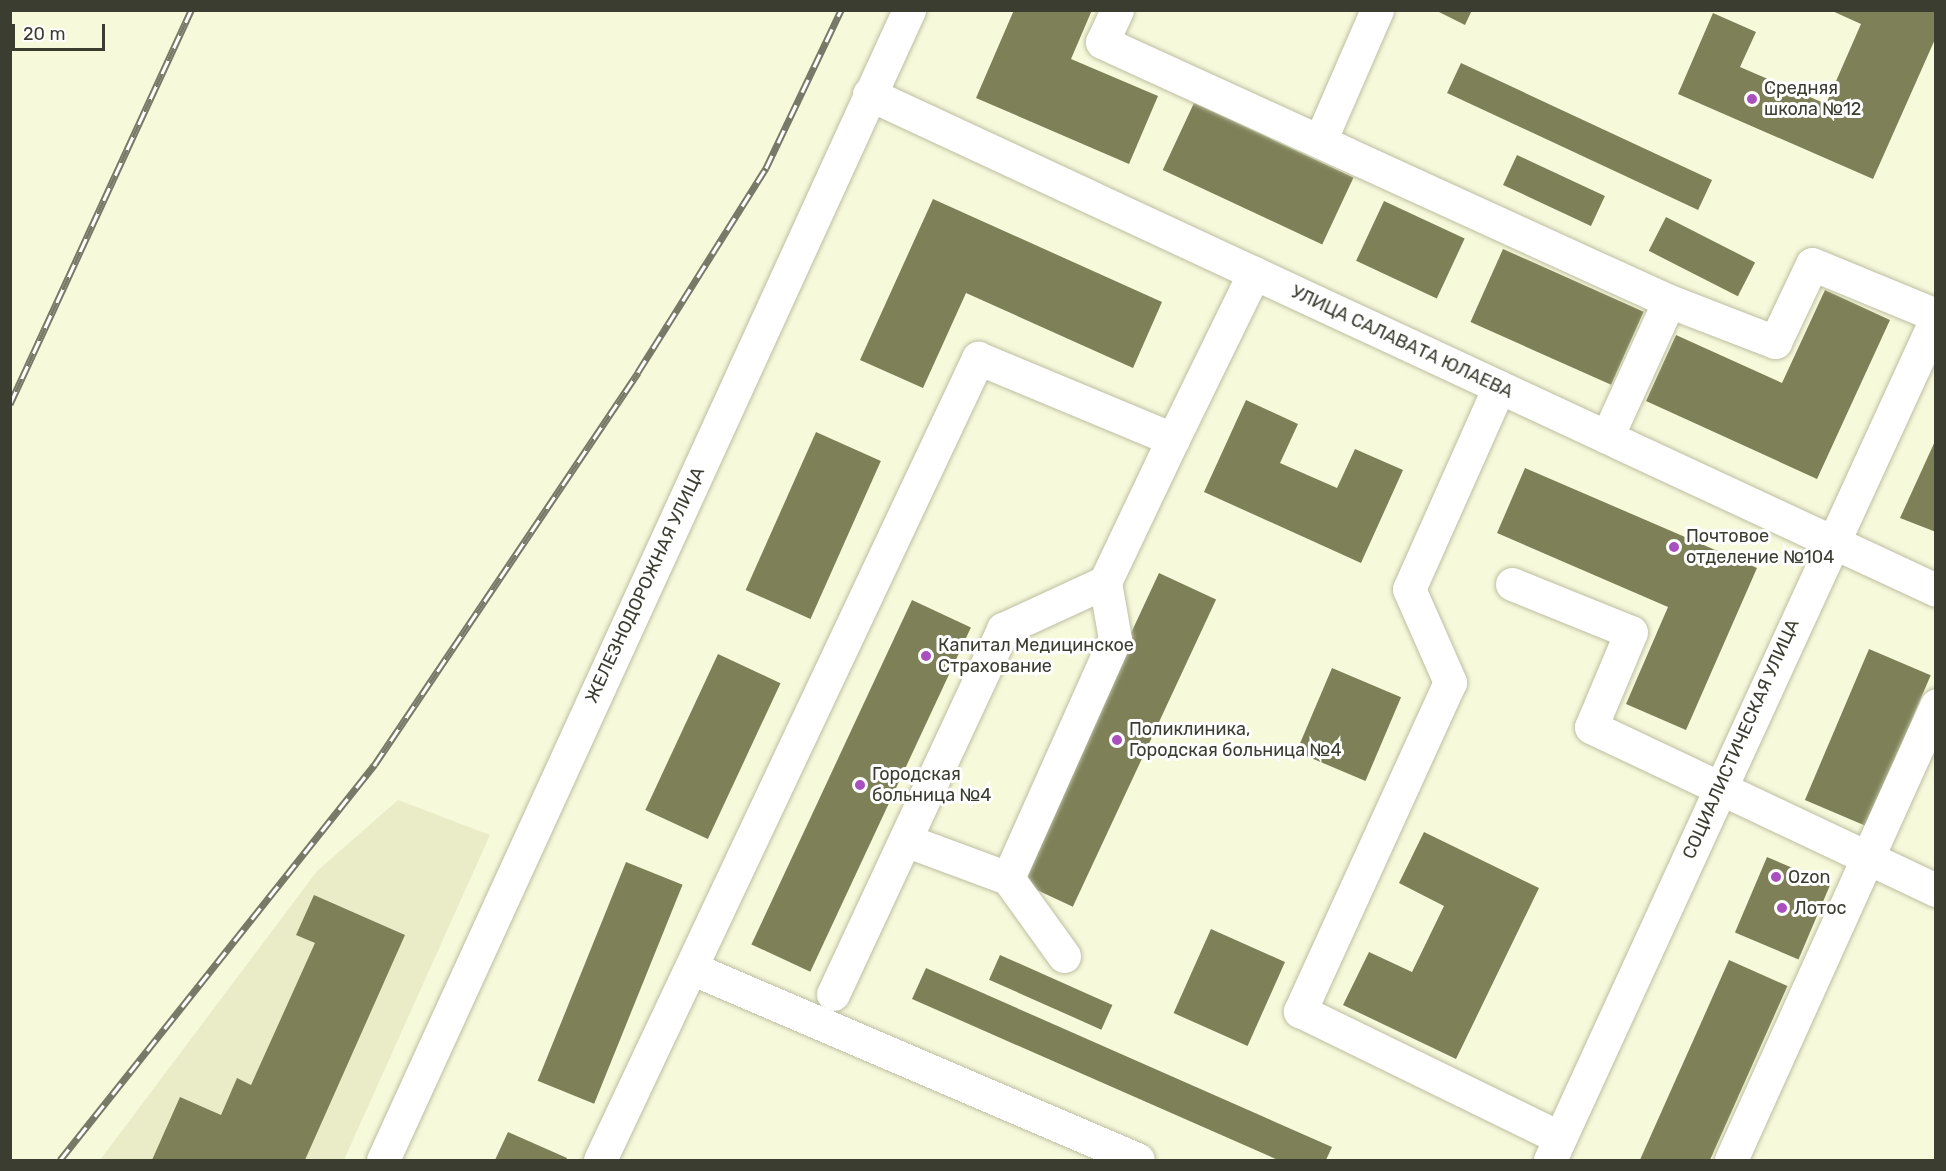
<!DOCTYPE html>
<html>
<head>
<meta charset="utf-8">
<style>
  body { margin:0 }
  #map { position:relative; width:1946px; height:1171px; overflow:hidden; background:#f7f9db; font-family:Rubik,sans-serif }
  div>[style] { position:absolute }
  .built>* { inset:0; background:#eaecc8 }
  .building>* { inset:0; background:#7e8058; transform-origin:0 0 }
  .roads { filter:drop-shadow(0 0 2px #bdbea2) drop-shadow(0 0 2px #bdbea2) }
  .minor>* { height:33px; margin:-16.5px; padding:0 16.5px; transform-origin:16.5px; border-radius:16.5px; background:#fff }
  .major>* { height:33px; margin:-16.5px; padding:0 16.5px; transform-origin:16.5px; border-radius:16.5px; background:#fff }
  .rail>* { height:7px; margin-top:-3.5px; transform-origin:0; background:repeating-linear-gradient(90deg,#fff 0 14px,#787a68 0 28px); box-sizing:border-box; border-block:2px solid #787a68 }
  .dots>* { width:16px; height:16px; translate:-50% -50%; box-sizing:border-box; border:3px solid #fff; border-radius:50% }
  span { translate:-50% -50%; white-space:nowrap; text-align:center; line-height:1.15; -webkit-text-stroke:6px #fff; paint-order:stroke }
  .poi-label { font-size:18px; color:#3c3d31 }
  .left { translate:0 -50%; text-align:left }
  .street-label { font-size:18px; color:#3c3d31 }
  .frame { position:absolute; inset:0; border:12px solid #3c3d31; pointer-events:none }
  .scale { position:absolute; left:12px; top:24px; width:93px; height:27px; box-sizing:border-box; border:3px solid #3c3d31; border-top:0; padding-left:8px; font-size:18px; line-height:21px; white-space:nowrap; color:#3c3d31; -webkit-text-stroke:4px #fff; paint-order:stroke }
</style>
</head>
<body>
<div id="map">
  <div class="built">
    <div style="clip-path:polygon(398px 800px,490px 835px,344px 1160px,100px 1160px,317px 871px)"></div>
  </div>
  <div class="building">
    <div style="clip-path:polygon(1014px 10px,1092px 10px,1071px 59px,1158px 96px,1129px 164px,976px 98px)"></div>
    <div style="clip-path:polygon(1435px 10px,1472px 10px,1465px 25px)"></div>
    <div style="clip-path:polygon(1830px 10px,1936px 10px,1936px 37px,1873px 179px,1678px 94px,1713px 13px,1756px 32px,1740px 67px,1826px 104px,1861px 24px)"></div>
    <div style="left:1461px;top:63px;width:277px;height:33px;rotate:25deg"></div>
    <div style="left:1194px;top:103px;width:176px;height:74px;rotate:25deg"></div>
    <div style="left:1517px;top:155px;width:97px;height:33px;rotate:25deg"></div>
    <div style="clip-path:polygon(933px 199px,1162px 302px,1133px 368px,966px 293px,923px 388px,860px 360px)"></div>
    <div style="left:1384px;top:201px;width:89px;height:66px;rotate:25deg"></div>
    <div style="left:1666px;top:217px;width:100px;height:38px;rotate:27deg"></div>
    <div style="left:1503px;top:249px;width:154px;height:80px;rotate:24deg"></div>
    <div style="clip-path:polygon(1825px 290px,1890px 320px,1817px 479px,1646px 401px,1676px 335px,1782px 383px)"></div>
    <div style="clip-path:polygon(1246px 400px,1298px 424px,1280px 463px,1337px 488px,1355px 449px,1403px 470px,1361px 563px,1204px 492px)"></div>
    <div style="left:816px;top:432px;width:71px;height:173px;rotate:24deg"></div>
    <div style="clip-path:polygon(1936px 439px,1936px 532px,1900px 518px)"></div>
    <div style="clip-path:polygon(1525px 468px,1757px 568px,1686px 730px,1626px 704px,1668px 607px,1497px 533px)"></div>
    <div style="left:1159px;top:573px;width:63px;height:339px;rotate:25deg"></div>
    <div style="left:912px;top:600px;width:65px;height:380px;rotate:25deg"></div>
    <div style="left:1869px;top:649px;width:67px;height:164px;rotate:23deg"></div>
    <div style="left:718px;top:654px;width:69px;height:172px;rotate:25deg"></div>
    <div style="left:1332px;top:668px;width:75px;height:91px;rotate:23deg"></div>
    <div style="clip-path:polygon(1424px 832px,1539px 888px,1456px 1059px,1343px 1005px,1369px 952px,1412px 972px,1444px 906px,1399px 883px)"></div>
    <div style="left:1767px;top:857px;width:69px;height:82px;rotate:23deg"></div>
    <div style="left:626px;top:862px;width:61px;height:236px;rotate:22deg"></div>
    <div style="clip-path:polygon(314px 895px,405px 935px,305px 1160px,152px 1160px,180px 1097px,221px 1115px,237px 1078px,251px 1085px,315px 943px,296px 935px)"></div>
    <div style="left:1211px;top:929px;width:81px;height:92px;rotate:24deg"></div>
    <div style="left:1000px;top:955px;width:123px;height:27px;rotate:24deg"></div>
    <div style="left:1729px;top:960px;width:64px;height:219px;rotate:24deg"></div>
    <div style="clip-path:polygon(926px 968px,1332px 1147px,1326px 1160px,1278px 1160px,912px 999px)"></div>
    <div style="clip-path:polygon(508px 1132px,567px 1158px,566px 1160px,495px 1160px)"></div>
  </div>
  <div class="roads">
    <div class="minor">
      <div style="left:1117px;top:10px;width:35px;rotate:115deg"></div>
      <div style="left:1102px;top:42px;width:623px;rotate:24.55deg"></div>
      <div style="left:869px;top:94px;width:1177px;rotate:24.93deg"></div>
      <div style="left:1320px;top:141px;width:143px;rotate:-66.5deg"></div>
      <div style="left:1499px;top:387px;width:221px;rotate:114deg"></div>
      <div style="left:1409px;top:589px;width:102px;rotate:66.2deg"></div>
      <div style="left:1450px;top:682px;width:362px;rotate:114.5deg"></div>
      <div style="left:1300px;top:1011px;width:289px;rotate:26deg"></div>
      <div style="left:1607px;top:437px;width:149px;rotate:-65.5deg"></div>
      <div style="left:1669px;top:301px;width:114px;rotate:21.1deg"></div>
      <div style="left:1775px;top:342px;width:86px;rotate:-64.6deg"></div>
      <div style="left:1812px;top:264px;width:134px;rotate:22.4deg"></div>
      <div style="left:1512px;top:584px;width:128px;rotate:22deg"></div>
      <div style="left:1631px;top:632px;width:103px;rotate:112.8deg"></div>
      <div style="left:1591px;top:727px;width:382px;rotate:25.3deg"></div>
      <div style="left:905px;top:840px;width:110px;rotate:20.3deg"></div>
      <div style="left:1064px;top:956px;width:96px;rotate:-125.7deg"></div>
      <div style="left:1008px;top:878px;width:262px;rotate:-65.9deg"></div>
      <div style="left:1115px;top:639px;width:58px;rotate:-100deg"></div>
      <div style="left:691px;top:968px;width:486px;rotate:23.2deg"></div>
      <div style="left:833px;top:994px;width:403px;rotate:-65deg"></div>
      <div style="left:1003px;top:629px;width:112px;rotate:-24.7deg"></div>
      <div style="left:1105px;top:582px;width:158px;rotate:-64.6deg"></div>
      <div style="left:600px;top:1160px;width:887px;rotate:-64.76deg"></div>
      <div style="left:978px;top:358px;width:211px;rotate:22.6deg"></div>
      <div style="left:1173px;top:439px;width:185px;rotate:-64deg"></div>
      <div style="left:1550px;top:1160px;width:925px;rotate:-65.35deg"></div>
      <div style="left:1731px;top:1160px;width:499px;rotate:-65.7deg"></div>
    </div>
    <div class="major">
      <div style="left:383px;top:1160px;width:1265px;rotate:-65.42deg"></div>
    </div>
  </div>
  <div class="rail">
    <div style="left:10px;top:404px;width:434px;rotate:-65.3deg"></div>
    <div style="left:60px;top:1160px;width:506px;rotate:-51.5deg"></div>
    <div style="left:375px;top:764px;width:472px;rotate:-56.1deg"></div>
    <div style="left:638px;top:372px;width:241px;rotate:-57.9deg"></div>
    <div style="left:766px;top:168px;width:175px;rotate:-64.6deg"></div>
  </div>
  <div class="dots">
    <div style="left:1752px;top:99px;background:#a850bd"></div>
    <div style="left:1674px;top:547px;background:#a850bd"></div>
    <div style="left:926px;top:656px;background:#a850bd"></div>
    <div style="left:1117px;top:740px;background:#a850bd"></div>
    <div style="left:860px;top:785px;background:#a850bd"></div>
    <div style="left:1776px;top:877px;background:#a850bd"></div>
    <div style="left:1782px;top:908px;background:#a850bd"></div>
  </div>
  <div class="poi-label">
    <span class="left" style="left:1764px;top:99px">Средняя<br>школа №12</span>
    <span class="left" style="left:1686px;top:547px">Почтовое<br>отделение №104</span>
    <span class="left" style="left:938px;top:656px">Капитал Медицинское<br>Страхование</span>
    <span class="left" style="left:1129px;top:740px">Поликлиника,<br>Городская больница №4</span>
    <span class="left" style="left:872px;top:785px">Городская<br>больница №4</span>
    <span class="left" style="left:1788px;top:877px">Ozon</span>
    <span class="left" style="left:1794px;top:908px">Лотос</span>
  </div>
  <div class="street-label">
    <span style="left:1402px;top:342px;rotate:25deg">УЛИЦА САЛАВАТА ЮЛАЕВА</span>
    <span style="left:645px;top:585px;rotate:-65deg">ЖЕЛЕЗНОДОРОЖНАЯ УЛИЦА</span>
    <span style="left:1741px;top:739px;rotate:-66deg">СОЦИАЛИСТИЧЕСКАЯ УЛИЦА</span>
  </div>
  <div class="frame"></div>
  <div class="scale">20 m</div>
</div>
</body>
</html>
